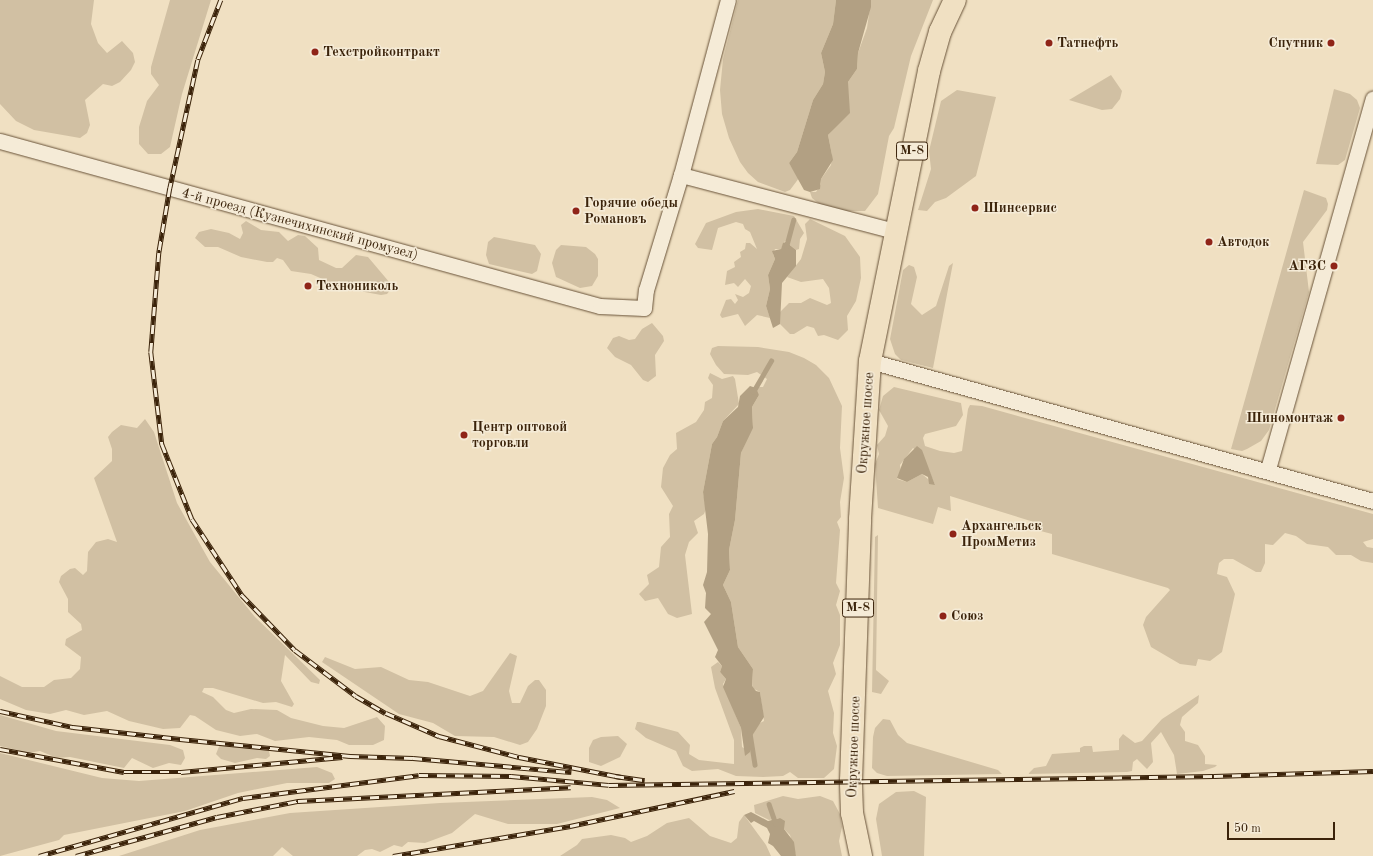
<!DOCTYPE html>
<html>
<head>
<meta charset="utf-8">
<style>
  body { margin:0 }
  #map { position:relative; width:1373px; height:856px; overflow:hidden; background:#f0e0c2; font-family:"Old Standard TT",serif }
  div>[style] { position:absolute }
  .green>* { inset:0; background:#d1c0a3 }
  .water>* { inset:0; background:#b2a083 }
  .stream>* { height:4.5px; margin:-2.25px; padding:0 2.25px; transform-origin:2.25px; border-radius:2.25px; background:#b2a083 }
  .roads { filter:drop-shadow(0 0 1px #685238) drop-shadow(0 0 1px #685238) }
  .minor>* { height:15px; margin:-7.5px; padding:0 7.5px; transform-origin:7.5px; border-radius:7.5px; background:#f5ebd7 }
  .primary>* { height:22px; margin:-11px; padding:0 11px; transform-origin:11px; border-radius:11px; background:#f0e0c2 }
  .rail>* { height:4.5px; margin-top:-2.25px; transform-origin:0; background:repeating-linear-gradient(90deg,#f5ebd7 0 9px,#3b230a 0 18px); box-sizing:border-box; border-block:1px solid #3b230a }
  .dots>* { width:11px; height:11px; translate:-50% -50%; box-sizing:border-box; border:2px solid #f5ebd7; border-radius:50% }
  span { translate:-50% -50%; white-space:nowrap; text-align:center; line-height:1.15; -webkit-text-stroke:3px #f5ebd7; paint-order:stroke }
  .shield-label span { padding:1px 3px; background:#f5ebd7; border:1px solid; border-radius:3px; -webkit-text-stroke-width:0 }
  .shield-label { font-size:13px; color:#3b230a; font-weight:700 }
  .poi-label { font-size:14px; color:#3b230a; font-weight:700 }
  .left { translate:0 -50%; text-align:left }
  .right { translate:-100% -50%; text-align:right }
  .street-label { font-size:14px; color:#3b230a }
  .scale { position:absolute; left:1227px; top:822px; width:108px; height:18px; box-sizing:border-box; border:2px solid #3b230a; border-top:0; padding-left:5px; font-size:12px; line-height:14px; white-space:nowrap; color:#3b230a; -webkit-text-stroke:3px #f5ebd7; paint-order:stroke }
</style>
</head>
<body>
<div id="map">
  <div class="green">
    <div style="clip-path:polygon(0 0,94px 0,91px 24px,98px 43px,107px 53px,122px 41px,133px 53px,135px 62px,131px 70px,120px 82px,112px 86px,103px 84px,85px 100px,90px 125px,87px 133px,80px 138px,34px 130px,16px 121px,0 104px)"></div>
    <div style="clip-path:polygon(170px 0,211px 0,182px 94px,170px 147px,161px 154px,148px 154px,139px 144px,139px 127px,147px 101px,159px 85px,151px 74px,151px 67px)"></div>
    <div style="clip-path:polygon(738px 0,836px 0,833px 24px,821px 53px,825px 72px,823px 84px,813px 100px,797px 152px,789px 163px,799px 178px,790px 190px,785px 192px,758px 182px,748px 173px,740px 162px,729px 138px,722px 114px,720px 90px,723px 59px)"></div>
    <div style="clip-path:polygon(871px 0,933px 0,911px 56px,894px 128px,889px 136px,878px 194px,865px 211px,846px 211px,822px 206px,812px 198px,810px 192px,816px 192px,821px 184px,821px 179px,831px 165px,832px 155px,828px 135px,839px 123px,848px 102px,848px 82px,857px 69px,858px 53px,867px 28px)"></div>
    <div style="clip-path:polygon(1111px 75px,1122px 91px,1120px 99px,1112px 109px,1102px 110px,1069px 100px)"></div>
    <div style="clip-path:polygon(1334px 89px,1350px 94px,1357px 100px,1360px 108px,1345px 160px,1338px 165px,1316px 164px)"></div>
    <div style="clip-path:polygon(957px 90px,996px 97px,976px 176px,946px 198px,935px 202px,927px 211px,918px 210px,931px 169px,929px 151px,941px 101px)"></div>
    <div style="clip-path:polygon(1304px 190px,1326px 198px,1328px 204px,1327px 210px,1303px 242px,1309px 292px,1269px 430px,1261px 441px,1247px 449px,1242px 451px,1231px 449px)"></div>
    <div style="clip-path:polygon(758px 209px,794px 216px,804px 233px,800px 239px,799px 249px,796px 250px,785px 241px,781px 249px,775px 249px,773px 254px,775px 259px,768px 275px,770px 289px,766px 306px,770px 318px,757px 315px,745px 326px,738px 314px,722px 318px,720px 315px,726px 300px,731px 299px,735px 304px,738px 300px,735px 294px,743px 297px,749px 293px,751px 286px,745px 279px,738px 287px,734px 283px,725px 285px,727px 271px,735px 267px,734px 262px,741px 257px,740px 252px,745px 249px,746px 243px,750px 243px,757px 249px,750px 232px,745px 229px,743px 224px,736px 222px,718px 228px,712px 250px,698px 248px,695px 244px,706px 223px,736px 212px)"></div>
    <div style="clip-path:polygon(810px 219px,845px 236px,860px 257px,861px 278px,856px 301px,847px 316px,848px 330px,838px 340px,824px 335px,818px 336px,814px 328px,807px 326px,794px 334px,790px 334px,778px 322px,780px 312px,789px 303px,801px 303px,810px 298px,827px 305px,831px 303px,829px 288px,823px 279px,801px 282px,787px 277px,801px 259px,807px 239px,805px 224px)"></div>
    <div style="clip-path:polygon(246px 221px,261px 230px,279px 232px,288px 241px,298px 235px,305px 236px,318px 248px,319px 260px,336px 268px,342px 268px,356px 255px,368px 257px,390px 283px,391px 289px,387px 294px,381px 295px,343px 288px,311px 274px,291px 271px,283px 260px,277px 258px,273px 262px,267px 262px,241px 257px,218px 247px,205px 247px,195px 238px,199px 232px,211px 229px,229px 233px,240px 239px,243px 233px,241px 225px)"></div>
    <div style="clip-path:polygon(494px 237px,535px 245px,541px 254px,537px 271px,532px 274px,489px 264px,486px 255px,488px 242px)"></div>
    <div style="clip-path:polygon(561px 245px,586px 247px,595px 254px,598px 259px,598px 276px,592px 286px,580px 288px,556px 277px,552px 263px,556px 250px)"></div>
    <div style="clip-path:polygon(953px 263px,933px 368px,901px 360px,895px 354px,890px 339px,903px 270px,909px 265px,914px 267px,917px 277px,911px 304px,922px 315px,936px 306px,949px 266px)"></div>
    <div style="clip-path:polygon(652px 323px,663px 336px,664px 341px,655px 355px,656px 376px,648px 382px,643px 380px,631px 365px,615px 357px,607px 348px,613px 338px,619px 336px,629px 340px,635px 339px,642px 329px)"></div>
    <div style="clip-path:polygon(718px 346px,758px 347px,789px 352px,804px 358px,816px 365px,829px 378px,842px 406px,840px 448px,844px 478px,840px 502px,841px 517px,837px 522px,840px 530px,836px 583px,840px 591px,836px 605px,840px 615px,840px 645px,833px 663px,836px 674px,828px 691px,834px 713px,833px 733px,837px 746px,834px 769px,824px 778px,798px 778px,790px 772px,783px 776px,763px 777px,736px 776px,718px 769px,692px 771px,683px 766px,676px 751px,646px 738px,635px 729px,637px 722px,640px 722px,678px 732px,690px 745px,689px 754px,699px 760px,734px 764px,734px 740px,715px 688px,711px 667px,718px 662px,722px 666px,720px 672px,726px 679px,723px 684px,741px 728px,742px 747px,750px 752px,752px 736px,758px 724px,764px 721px,760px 692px,752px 688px,753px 669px,738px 647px,731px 602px,723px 585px,730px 570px,729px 550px,735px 520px,741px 453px,753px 425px,752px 407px,759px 395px,753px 387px,763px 387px,767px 379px,757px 372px,748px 375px,724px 374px,716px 365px,710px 354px,712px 348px)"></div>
    <div style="clip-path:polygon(710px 373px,722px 379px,733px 376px,735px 379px,739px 404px,723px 421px,717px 437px,712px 444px,703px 492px,706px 509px,704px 514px,694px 521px,698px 533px,689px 542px,685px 555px,692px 614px,677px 618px,668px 614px,658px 598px,645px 601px,639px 594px,649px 584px,647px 575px,659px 567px,661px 547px,670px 537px,669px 514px,673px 506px,661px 487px,663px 468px,670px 455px,677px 449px,676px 433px,696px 422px,704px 410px,705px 402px,712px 398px,713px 385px,708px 378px)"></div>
    <div style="clip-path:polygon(evenodd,894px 387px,961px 403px,963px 415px,956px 426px,925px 434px,923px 438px,925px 446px,940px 451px,954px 453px,962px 451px,968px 409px,970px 405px,982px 406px,1373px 514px,1373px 539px,1363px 542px,1367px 547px,1373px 548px,1373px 563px,1361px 561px,1351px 555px,1336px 555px,1328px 547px,1307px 544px,1296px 536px,1285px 533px,1273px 545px,1265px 544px,1265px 563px,1261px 572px,1256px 572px,1233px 559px,1224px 559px,1219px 563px,1217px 574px,1227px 577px,1235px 594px,1222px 652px,1210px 661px,1198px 659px,1196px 666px,1180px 664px,1151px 647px,1143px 625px,1146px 617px,1170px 590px,1168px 588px,1052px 554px,1052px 534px,1033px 529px,1034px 522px,950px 496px,951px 511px,938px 507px,933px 524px,878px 508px,875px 464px,879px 454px,877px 445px,885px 436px,888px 426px,879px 410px,883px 396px,894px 387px,913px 448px,923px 456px,935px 485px,922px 474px,907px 482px,897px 479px,901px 472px,900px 465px,913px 448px)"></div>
    <div style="clip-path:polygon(145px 419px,154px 432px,177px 503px,210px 562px,255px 617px,320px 680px,319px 684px,311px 682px,285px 655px,281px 681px,294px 704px,292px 707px,276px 702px,263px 703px,213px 688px,204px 688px,202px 692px,213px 697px,226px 710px,234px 713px,251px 709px,277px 710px,291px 718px,323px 726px,344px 728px,377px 717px,385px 726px,384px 740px,373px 745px,349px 745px,337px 740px,309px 737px,275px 741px,257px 734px,240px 736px,216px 730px,195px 716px,190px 715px,180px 728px,163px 729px,129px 721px,107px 711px,84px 715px,66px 710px,50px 714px,26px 710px,0 699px,0 676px,22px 687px,44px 687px,54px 680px,71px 678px,80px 669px,81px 657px,65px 645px,66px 639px,82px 630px,81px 624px,68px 612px,68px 599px,59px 582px,61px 576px,70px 569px,75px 568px,83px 575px,87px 571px,88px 552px,96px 542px,108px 539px,117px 542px,94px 478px,112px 461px,112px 449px,108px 437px,112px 432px,121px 425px,137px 428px)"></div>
    <div style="clip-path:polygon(878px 535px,876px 670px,889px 681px,881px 694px,872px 692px,875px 537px)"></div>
    <div style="clip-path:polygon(510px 653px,517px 656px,509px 691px,512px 703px,520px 703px,528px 686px,535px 680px,539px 680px,546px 690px,546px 706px,537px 729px,528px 742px,520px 745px,494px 737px,455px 736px,433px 723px,399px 714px,322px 662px,325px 657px,355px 669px,381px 667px,409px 680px,428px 682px,470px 696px,483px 691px)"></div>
    <div style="clip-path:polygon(1199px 695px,1198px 703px,1182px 717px,1180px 725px,1185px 732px,1185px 741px,1198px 745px,1205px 756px,1205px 764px,1217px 765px,1215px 767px,1203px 771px,1177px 774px,1174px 755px,1161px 732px,1151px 743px,1153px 762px,1147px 769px,1137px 759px,1133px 762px,1132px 771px,1127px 772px,1028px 774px,1034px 768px,1046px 766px,1052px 754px,1080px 752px,1080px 748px,1084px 746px,1092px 746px,1093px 752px,1119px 750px,1119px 739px,1123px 734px,1135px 743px,1142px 741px,1162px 719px)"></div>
    <div style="clip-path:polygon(0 715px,56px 731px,170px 745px,183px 750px,185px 758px,181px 765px,169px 763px,153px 768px,132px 758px,124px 768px,70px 757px,57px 758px,40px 751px,29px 753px,0 746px)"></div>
    <div style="clip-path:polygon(883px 719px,890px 720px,898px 735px,907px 743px,998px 770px,1002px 774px,887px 776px,877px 773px,872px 768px,873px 737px,875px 728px)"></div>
    <div style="clip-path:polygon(618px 736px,627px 744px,620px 757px,601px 766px,589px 762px,589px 748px,593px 740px,601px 737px)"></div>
    <div style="clip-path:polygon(220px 744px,261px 749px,269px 751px,270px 756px,266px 759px,257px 758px,235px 763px,221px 759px,216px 754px)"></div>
    <div style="clip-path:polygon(0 753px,102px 778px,139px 781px,317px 767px,332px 773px,335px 779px,329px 783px,287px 783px,238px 793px,185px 811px,64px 835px,59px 840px,0 856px)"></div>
    <div style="clip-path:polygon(914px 791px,926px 797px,924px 856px,882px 856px,876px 819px,879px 804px,896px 792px)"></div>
    <div style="clip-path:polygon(783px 796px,798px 799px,820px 796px,833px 801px,840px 814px,842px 827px,839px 841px,842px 856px,796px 856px,790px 835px,784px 829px,780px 818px,769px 820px,755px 813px,754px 805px)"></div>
    <div style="clip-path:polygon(592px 797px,607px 800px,620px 808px,557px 824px,508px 824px,475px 814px,452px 833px,425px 843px,408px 842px,402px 847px,394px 845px,380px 852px,372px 849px,365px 850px,357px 856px,293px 856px,282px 847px,273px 856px,119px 856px,200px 830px,290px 813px,440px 803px)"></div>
    <div style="clip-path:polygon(744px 815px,766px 845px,771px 856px,560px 856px,577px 845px,582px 839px,611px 835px,625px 838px,631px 842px,647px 836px,667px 823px,689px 818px,710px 836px,731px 843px,737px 838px,739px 822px)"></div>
  </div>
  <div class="water">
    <div style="clip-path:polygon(836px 0,871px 0,871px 7px,858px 53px,857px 69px,848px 82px,850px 113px,828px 135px,833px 160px,821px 179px,820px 189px,810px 192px,804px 190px,789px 163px,797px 152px,813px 100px,823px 84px,825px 72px,821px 53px,833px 24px)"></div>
    <div style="clip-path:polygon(786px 242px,796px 250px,796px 266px,782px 283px,780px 324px,773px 328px,766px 306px,770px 289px,768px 275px,775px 259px,772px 251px,781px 249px,783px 243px)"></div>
    <div style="clip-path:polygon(750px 386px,756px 388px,759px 395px,752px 407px,753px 428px,741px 453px,735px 520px,729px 550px,730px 570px,723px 585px,731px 602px,738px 647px,753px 669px,752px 686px,756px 691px,760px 692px,764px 717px,752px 736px,750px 752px,745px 756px,741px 728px,723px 687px,726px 679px,720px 672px,722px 666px,715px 657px,718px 650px,704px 622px,711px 614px,705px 608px,706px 593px,703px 585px,707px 572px,708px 534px,703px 492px,712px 444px,717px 437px,723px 421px,738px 407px,740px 396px)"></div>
    <div style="clip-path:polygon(917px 446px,922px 450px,935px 485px,929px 484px,928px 477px,922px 474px,907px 482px,897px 478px,904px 459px)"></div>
    <div style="clip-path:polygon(751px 812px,768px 821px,780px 818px,785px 821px,784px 829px,794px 842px,796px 856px,781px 856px,773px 846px,768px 843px,770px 834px,767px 828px,754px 821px,751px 823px,744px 815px)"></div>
  </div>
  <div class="stream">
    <div style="left:786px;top:247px;width:28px;rotate:-75deg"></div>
    <div style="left:753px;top:392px;width:36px;rotate:-60deg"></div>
    <div style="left:750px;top:733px;width:32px;rotate:81deg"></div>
    <div style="left:769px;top:804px;width:21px;rotate:71deg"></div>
  </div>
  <div class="roads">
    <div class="minor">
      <div style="left:0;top:141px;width:622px;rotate:15.38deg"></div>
      <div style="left:600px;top:306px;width:44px;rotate:2.6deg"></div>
      <div style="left:644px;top:308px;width:18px;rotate:-84deg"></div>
      <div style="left:646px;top:290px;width:120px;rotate:-73.1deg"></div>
      <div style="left:681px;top:175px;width:181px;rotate:-75deg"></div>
      <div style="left:681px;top:175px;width:221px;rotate:14.7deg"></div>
      <div style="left:870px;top:361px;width:522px;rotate:15.55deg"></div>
      <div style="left:1268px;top:469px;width:385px;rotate:-74.2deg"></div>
    </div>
    <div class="primary">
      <div style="left:861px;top:856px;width:44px;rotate:-101.8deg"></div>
      <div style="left:852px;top:813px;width:32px;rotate:-92deg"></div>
      <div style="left:851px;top:781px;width:262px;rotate:-88deg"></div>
      <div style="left:860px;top:519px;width:158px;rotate:-86.4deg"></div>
      <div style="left:870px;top:361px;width:296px;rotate:-78.5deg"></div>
      <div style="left:929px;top:71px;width:41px;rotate:-74.2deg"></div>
      <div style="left:940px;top:32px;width:35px;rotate:-65deg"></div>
    </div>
  </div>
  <div class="rail">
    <div style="left:221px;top:0;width:64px;rotate:111deg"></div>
    <div style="left:198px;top:60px;width:131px;rotate:102.3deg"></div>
    <div style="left:170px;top:188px;width:66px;rotate:99.6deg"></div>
    <div style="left:159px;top:253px;width:99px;rotate:94.6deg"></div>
    <div style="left:151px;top:352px;width:93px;rotate:83.2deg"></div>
    <div style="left:162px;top:444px;width:81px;rotate:68.2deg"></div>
    <div style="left:192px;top:519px;width:91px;rotate:56.7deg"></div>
    <div style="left:242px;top:595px;width:76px;rotate:46.1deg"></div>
    <div style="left:295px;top:650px;width:76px;rotate:37deg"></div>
    <div style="left:356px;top:696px;width:34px;rotate:30deg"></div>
    <div style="left:386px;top:713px;width:58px;rotate:23.5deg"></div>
    <div style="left:439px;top:736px;width:83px;rotate:14.7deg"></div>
    <div style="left:519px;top:757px;width:104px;rotate:11.1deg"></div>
    <div style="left:0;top:711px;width:75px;rotate:12.4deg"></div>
    <div style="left:73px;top:727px;width:108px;rotate:6.4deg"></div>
    <div style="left:180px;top:739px;width:171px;rotate:5.7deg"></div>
    <div style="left:350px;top:756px;width:63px;rotate:1.8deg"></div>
    <div style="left:413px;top:758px;width:159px;rotate:5.1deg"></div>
    <div style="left:0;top:749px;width:126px;rotate:10.5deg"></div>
    <div style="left:124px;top:772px;width:57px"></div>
    <div style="left:181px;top:772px;width:162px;rotate:-5.3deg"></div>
    <div style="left:615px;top:776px;width:30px;rotate:8deg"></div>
    <div style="left:39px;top:856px;width:212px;rotate:-15.9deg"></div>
    <div style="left:243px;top:798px;width:177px;rotate:-7.4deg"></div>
    <div style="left:419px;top:775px;width:92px;rotate:0.6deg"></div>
    <div style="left:511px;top:776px;width:98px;rotate:5.2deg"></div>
    <div style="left:609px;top:785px;width:605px;rotate:-0.85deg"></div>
    <div style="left:1214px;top:776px;width:159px;rotate:-1.8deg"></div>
    <div style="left:76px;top:856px;width:146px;rotate:-15.5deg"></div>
    <div style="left:217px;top:817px;width:83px;rotate:-11.2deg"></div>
    <div style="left:298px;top:801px;width:273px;rotate:-2.9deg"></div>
    <div style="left:393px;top:856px;width:180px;rotate:-9.6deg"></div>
    <div style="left:570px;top:826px;width:168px;rotate:-12deg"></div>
  </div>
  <div class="dots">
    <div style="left:1049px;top:43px;background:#8f2418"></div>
    <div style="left:1331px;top:43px;background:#8f2418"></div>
    <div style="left:315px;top:52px;background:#8f2418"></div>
    <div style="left:975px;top:208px;background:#8f2418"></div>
    <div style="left:576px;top:211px;background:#8f2418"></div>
    <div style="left:1209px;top:242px;background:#8f2418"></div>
    <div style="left:1334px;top:266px;background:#8f2418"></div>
    <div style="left:308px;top:286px;background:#8f2418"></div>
    <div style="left:1341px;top:418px;background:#8f2418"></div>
    <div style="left:464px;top:435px;background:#8f2418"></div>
    <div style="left:953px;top:534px;background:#8f2418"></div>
    <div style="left:943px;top:616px;background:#8f2418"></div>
  </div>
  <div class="shield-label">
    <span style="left:912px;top:151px">М-8</span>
    <span style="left:858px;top:608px">М-8</span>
  </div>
  <div class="poi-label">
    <span class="left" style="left:1057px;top:43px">Татнефть</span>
    <span class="right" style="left:1323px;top:43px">Спутник</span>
    <span class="left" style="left:323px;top:52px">Техстройконтракт</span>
    <span class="left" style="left:584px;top:211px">Горячие обеды<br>Романовъ</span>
    <span class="left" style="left:983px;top:208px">Шинсервис</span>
    <span class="left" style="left:1217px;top:242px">Автодок</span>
    <span class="right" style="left:1326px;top:266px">АГЗС</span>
    <span class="left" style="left:316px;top:286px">Технониколь</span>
    <span class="right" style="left:1333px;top:418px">Шиномонтаж</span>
    <span class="left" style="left:472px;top:435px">Центр оптовой<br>торговли</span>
    <span class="left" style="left:961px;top:534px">Архангельск<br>ПромМетиз</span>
    <span class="left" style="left:951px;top:616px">Союз</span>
  </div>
  <div class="street-label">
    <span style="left:300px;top:224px;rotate:15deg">4-й проезд (Кузнечихинский промузел)</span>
    <span style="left:866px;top:423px;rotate:-86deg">Окружное шоссе</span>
    <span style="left:854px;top:747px;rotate:-88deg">Окружное шоссе</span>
  </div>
  <div class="scale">50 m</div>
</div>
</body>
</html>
